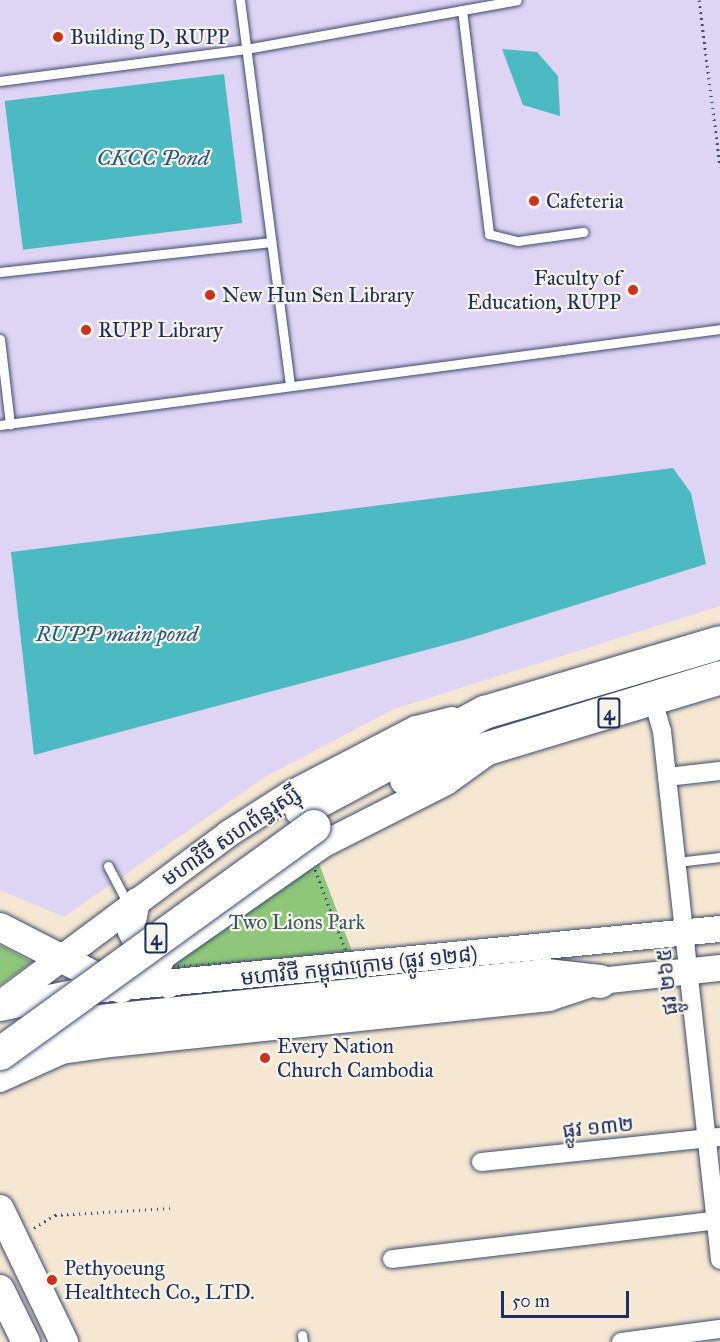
<!DOCTYPE html>
<html>
<head>
<meta charset="utf-8">
<style>
  body { margin:0 }
  #map { position:relative; width:720px; height:1342px; overflow:hidden; background:#f5e7d1; font-family:"IM FELL Great Primer","Noto Sans Khmer",serif }
  div>[style] { position:absolute }
  .built>* { inset:0; background:#ded5f5 }
  .green>* { inset:0; background:#8fc77a }
  .water>* { inset:0; background:#4bbac3; transform-origin:0 0 }
  .path>* { height:3px; margin-top:-1.5px; transform-origin:0; background:repeating-linear-gradient(90deg,#3c4b6f 0 1.5px,transparent 0 6px) }
  .roads { filter:drop-shadow(0 0 2px #3c4b6f) drop-shadow(0 0 2px #3c4b6f) }
  .lane>* { height:9px; margin:-4.5px; padding:0 4.5px; transform-origin:4.5px; border-radius:4.5px; background:#fff }
  .street>* { height:18px; margin:-9px; padding:0 9px; transform-origin:9px; border-radius:9px; background:#fff }
  .secondary>* { height:26px; margin:-13px; padding:0 13px; transform-origin:13px; border-radius:13px; background:#fff }
  .primary>* { height:28px; margin:-14px; padding:0 14px; transform-origin:14px; border-radius:14px; background:#fff }
  .highway>* { height:33px; margin:-16.5px; padding:0 16.5px; transform-origin:16.5px; border-radius:16.5px; background:#fff }
  .bridges { filter:drop-shadow(0 0 2px #3c4b6f) drop-shadow(0 0 2px #3c4b6f) }
  .highway-bridge>* { height:33px; margin:-16.5px; padding:0 16.5px; transform-origin:16.5px; border-radius:16.5px; background:#fff }
  .dots>* { width:16px; height:16px; translate:-50% -50%; box-sizing:border-box; border:3px solid #f7f3e8; border-radius:50% }
  span { translate:-50% -50%; white-space:nowrap; text-align:center; line-height:1.15; -webkit-text-stroke:4.5px #f7f3e8; paint-order:stroke }
  .shield-label span { padding:2px 4px; background:#f7f3e8; border:2px solid; border-radius:4px; -webkit-text-stroke-width:0 }
  .shield-label { font-size:20px; color:#1b2f5e; font-weight:700 }
  .poi-label { font-size:21px; color:#1b2f5e }
  .left { translate:0 -50%; text-align:left }
  .right { translate:-100% -50%; text-align:right }
  .street-label { font-size:21px; color:#1b2f5e }
  .park-label { font-size:21px; color:#385565 }
  .water-label { font-size:22px; color:#29597c; font-style:italic }
  .scale { position:absolute; left:501px; top:1291px; width:128px; height:27px; box-sizing:border-box; border:3px solid #1b2f5e; border-top:0; padding-left:8px; font-size:18px; line-height:21px; white-space:nowrap; color:#1b2f5e; -webkit-text-stroke:4px #f7f3e8; paint-order:stroke }
</style>
</head>
<body>
<div id="map">
  <div class="built">
    <div style="clip-path:polygon(0 0,720px 0,720px 606px,394px 709px,265px 777px,64px 917px,0 890px)"></div>
  </div>
  <div class="green">
    <div style="clip-path:polygon(317px 858px,355px 959px,172px 976px,168px 960px)"></div>
    <div style="clip-path:polygon(0 945px,32px 962px,0 985px)"></div>
  </div>
  <div class="water">
    <div style="clip-path:polygon(502px 49px,537px 52px,558px 76px,560px 116px,523px 105px)"></div>
    <div style="left:224px;top:74px;width:150px;height:221px;rotate:83deg"></div>
    <div style="clip-path:polygon(673px 468px,691px 493px,706px 564px,467px 639px,34px 755px,11px 552px)"></div>
  </div>
  <div class="path">
    <div style="left:699px;top:0;width:168px;rotate:82.8deg"></div>
    <div style="left:313px;top:864px;width:96px;rotate:69.3deg"></div>
    <div style="left:347px;top:954px;width:180px;rotate:175.9deg"></div>
    <div style="left:167px;top:967px;width:105px;rotate:-36.1deg"></div>
    <div style="left:252px;top:905px;width:73px;rotate:-33.9deg"></div>
    <div style="left:34px;top:1228px;width:25px;rotate:-32deg"></div>
    <div style="left:55px;top:1215px;width:115px;rotate:-3.5deg"></div>
  </div>
  <div class="roads">
    <div class="lane">
      <div style="left:240px;top:0;width:389px;rotate:82.6deg"></div>
      <div style="left:462px;top:10px;width:226px;rotate:83.1deg"></div>
      <div style="left:489px;top:234px;width:30px;rotate:14deg"></div>
      <div style="left:518px;top:241px;width:66px;rotate:-7.9deg"></div>
      <div style="left:0;top:81px;width:248px;rotate:-7.4deg"></div>
      <div style="left:246px;top:49px;width:275px;rotate:-10.2deg"></div>
      <div style="left:0;top:272px;width:273px;rotate:-6.3deg"></div>
      <div style="left:0;top:339px;width:86px;rotate:83.3deg"></div>
      <div style="left:0;top:425px;width:726px;rotate:-7.59deg"></div>
      <div style="left:677px;top:862px;width:43px;rotate:-6.6deg"></div>
      <div style="left:108px;top:866px;width:45px;rotate:62.3deg"></div>
      <div style="left:302px;top:1335px;width:7px;rotate:82deg"></div>
    </div>
    <div class="street">
      <div style="left:653px;top:700px;width:32px;rotate:74deg"></div>
      <div style="left:662px;top:731px;width:532px;rotate:83.74deg"></div>
      <div style="left:667px;top:777px;width:53px;rotate:-6.5deg"></div>
      <div style="left:481px;top:1162px;width:240px;rotate:-6deg"></div>
      <div style="left:392px;top:1259px;width:330px;rotate:-6.8deg"></div>
      <div style="left:621px;top:1342px;width:100px;rotate:-7.5deg"></div>
    </div>
    <div class="secondary">
      <div style="left:137px;top:901px;width:31px;rotate:101deg"></div>
      <div style="left:131px;top:931px;width:14px;rotate:65deg"></div>
      <div style="left:137px;top:944px;width:26px;rotate:28deg"></div>
      <div style="left:168px;top:985px;width:18px;rotate:-137deg"></div>
      <div style="left:155px;top:973px;width:19px;rotate:-65deg"></div>
      <div style="left:163px;top:956px;width:194px;rotate:-34.9deg"></div>
      <div style="left:322px;top:845px;width:139px;rotate:-26.9deg"></div>
      <div style="left:446px;top:782px;width:48px;rotate:-35.7deg"></div>
      <div style="left:3px;top:1002px;width:281px;rotate:-36.7deg"></div>
      <div style="left:228px;top:834px;width:72px;rotate:-32.6deg"></div>
      <div style="left:289px;top:795px;width:143px;rotate:-27.5deg"></div>
      <div style="left:416px;top:729px;width:37px;rotate:-14deg"></div>
      <div style="left:0;top:1008px;width:85px;rotate:-11.6deg"></div>
      <div style="left:83px;top:991px;width:640px;rotate:-5.56deg"></div>
      <div style="left:0;top:1079px;width:68px;rotate:-24.3deg"></div>
      <div style="left:62px;top:1051px;width:40px;rotate:-8.5deg"></div>
      <div style="left:102px;top:1045px;width:449px;rotate:-6deg"></div>
      <div style="left:549px;top:998px;width:54px;rotate:-18.4deg"></div>
      <div style="left:600px;top:981px;width:121px;rotate:-6.2deg"></div>
    </div>
    <div class="primary">
      <div style="left:0;top:927px;width:136px;rotate:27.1deg"></div>
      <div style="left:0;top:1209px;width:148px;rotate:64.3deg"></div>
      <div style="left:0;top:1289px;width:59px;rotate:63.9deg"></div>
    </div>
    <div class="highway">
      <div style="left:406px;top:779px;width:39px;rotate:-26deg"></div>
      <div style="left:441px;top:762px;width:292px;rotate:-16.9deg"></div>
      <div style="left:301px;top:810px;width:208px;rotate:-28.2deg"></div>
      <div style="left:484px;top:712px;width:246px;rotate:-16.5deg"></div>
      <div style="left:15px;top:1049px;width:89px;rotate:-18.2deg"></div>
      <div style="left:100px;top:1021px;width:448px;rotate:-5.9deg"></div>
      <div style="left:546px;top:975px;width:54px;rotate:6.3deg"></div>
    </div>
  </div>
  <div class="bridges">
    <div class="highway-bridge">
      <div style="left:0;top:1053px;width:387px;rotate:-35.9deg"></div>
    </div>
  </div>
  <div class="dots">
    <div style="left:58px;top:37px;background:#c8321e"></div>
    <div style="left:534px;top:201px;background:#c8321e"></div>
    <div style="left:633px;top:290px;background:#c8321e"></div>
    <div style="left:210px;top:295px;background:#c8321e"></div>
    <div style="left:86px;top:330px;background:#c8321e"></div>
    <div style="left:265px;top:1058px;background:#c8321e"></div>
    <div style="left:52px;top:1280px;background:#c8321e"></div>
  </div>
  <div class="shield-label">
    <span style="left:609px;top:713px">4</span>
    <span style="left:156px;top:938px">4</span>
  </div>
  <div class="poi-label">
    <span class="left" style="left:70px;top:37px">Building D, RUPP</span>
    <span class="left" style="left:546px;top:201px">Cafeteria</span>
    <span class="right" style="left:621px;top:290px">Faculty of<br>Education, RUPP</span>
    <span class="left" style="left:222px;top:295px">New Hun Sen Library</span>
    <span class="left" style="left:98px;top:330px">RUPP Library</span>
    <span class="left" style="left:277px;top:1058px">Every Nation<br>Church Cambodia</span>
    <span class="left" style="left:64px;top:1280px">Pethyoeung<br>Healthtech Co., LTD.</span>
  </div>
  <div class="street-label">
    <span style="left:231px;top:836px;rotate:-34deg">មហាវិថី សហព័ន្ធរុស្ស៊ី</span>
    <span style="left:359px;top:966px;rotate:-6deg">មហាវិថី កម្ពុជាក្រោម (ផ្លូវ ១២៨)</span>
    <span style="left:667px;top:982px;rotate:-96deg">ផ្លូវ ២៦៥</span>
    <span style="left:598px;top:1127px;rotate:-6deg">ផ្លូវ ១៣២</span>
  </div>
  <div class="park-label">
    <span style="left:297px;top:922px">Two Lions Park</span>
  </div>
  <div class="water-label">
    <span style="left:153px;top:158px">CKCC Pond</span>
    <span style="left:117px;top:634px">RUPP main pond</span>
  </div>
  <div class="scale">50 m</div>
</div>
</body>
</html>
